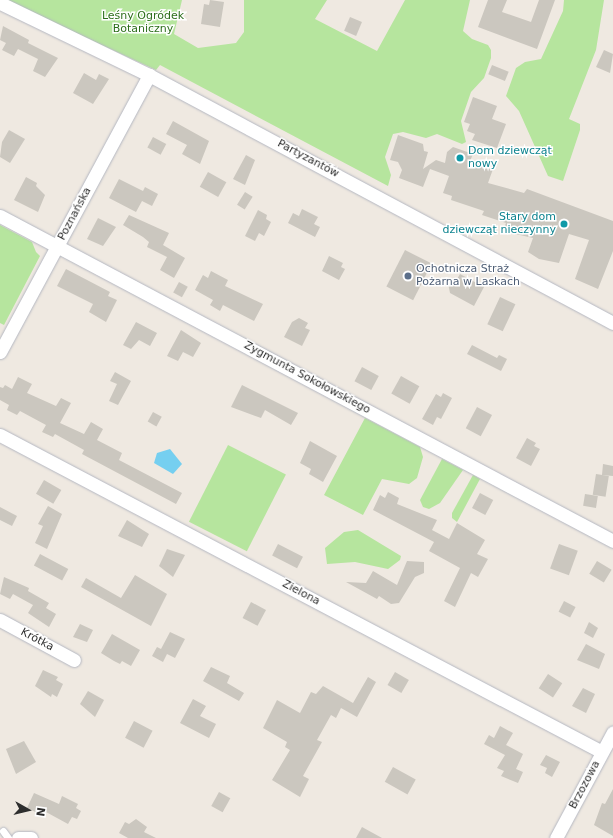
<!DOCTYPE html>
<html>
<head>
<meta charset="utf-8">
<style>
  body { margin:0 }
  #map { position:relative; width:613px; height:838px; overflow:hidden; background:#efe9e1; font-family:"DejaVu Sans",sans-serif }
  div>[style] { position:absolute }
  .green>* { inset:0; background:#b6e59e; transform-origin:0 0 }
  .water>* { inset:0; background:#75cff0 }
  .building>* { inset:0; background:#cbc7bf; transform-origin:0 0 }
  .roads { filter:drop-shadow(0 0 1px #b4b7c1) drop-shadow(0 0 1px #b4b7c1) }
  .lane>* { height:7px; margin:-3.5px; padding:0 3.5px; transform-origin:3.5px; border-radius:3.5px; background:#fff }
  .street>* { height:13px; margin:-6.5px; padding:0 6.5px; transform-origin:6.5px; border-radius:6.5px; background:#fff }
  .dots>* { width:11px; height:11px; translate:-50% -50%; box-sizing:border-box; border:2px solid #fff; border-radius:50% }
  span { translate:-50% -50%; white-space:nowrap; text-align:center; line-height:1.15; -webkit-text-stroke:3px #fff; paint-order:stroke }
  .park-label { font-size:11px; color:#2c6e1b }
  .culture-label { font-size:11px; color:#0d838f }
  .left { translate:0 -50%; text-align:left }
  .right { translate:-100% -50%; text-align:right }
  .street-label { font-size:11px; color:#2e2e2e }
  .service-label { font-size:11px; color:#4e5e75 }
  .north { position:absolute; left:8px; top:790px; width:40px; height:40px; -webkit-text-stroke:3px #fff; paint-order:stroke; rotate:98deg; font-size:11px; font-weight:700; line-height:16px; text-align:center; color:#2e2e2e }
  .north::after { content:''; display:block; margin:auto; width:14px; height:18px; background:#2e2e2e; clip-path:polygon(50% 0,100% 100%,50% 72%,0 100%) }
</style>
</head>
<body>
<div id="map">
  <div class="green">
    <div style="clip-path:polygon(4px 0,182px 0,174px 34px,198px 48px,236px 43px,244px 32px,244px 0,327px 0,315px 19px,377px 51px,405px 0,470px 0,463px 31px,472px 39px,488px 45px,491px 50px,491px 58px,484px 78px,471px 92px,461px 121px,466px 142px,462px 144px,437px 134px,426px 138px,403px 132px,393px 134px,385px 157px,391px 175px,388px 186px,160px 65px,156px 70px)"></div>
    <div style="clip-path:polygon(564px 0,604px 0,596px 50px,569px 119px,580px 124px,580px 130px,563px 181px,548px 176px,519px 111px,506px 96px,516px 68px,525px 62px,541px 59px,563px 11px)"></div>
    <div style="clip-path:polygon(0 225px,32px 242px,36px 252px,40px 256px,4px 325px,0 323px)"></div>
    <div style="clip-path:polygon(365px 418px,420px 447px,423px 457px,417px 478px,409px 484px,382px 479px,363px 515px,324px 495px)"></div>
    <div style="left:228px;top:445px;width:65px;height:86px;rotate:27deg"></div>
    <div style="clip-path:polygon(442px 459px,463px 470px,440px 503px,429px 509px,423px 507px,420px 500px)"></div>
    <div style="clip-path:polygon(473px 475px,480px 479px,457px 522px,452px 518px,452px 513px)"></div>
    <div style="clip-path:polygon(358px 530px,401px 556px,400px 560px,388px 569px,355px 562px,327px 564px,325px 548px,344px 532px)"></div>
  </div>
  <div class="water">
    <div style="clip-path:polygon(170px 449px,182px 464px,173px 474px,154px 463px,157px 453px)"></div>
  </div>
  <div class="building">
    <div style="clip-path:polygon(210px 0,224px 2px,220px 27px,201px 24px,204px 4px,209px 5px)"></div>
    <div style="clip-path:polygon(488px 0,507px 0,502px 12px,531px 22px,539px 0,555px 0,537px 49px,478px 27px)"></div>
    <div style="left:350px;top:17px;width:13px;height:15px;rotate:23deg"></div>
    <div style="clip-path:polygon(3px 26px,29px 40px,28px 43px,58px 58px,45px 77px,33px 71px,38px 59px,18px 49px,14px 56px,2px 50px,6px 43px,0 40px)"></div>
    <div style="clip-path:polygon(604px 50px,613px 54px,610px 73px,596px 67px)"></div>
    <div style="left:492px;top:65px;width:18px;height:10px;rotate:22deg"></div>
    <div style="clip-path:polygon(84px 73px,96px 80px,99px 74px,109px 79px,93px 104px,73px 93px)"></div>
    <div style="clip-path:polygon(473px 97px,497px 106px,492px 119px,506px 124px,497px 148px,472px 140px,475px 134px,467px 131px,470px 124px,464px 122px)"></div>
    <div style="clip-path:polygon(173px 121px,209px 141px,200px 164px,182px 154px,187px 145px,166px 134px)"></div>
    <div style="clip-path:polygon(9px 130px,25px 139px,10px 163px,0 157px,2px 142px)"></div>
    <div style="clip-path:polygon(398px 135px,423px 144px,424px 151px,428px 152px,423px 169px,436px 160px,445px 163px,447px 152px,453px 147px,473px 154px,470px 161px,493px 169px,488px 183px,524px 193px,527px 189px,613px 221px,613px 251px,598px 289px,575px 279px,589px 240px,569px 234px,559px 263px,539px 259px,528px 252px,533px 238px,507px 232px,503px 230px,506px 223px,482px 215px,484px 211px,451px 200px,452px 196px,443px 193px,449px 176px,430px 169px,423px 187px,399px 178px,402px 170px,398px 162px,390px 160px)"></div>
    <div style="left:153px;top:137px;width:15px;height:12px;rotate:28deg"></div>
    <div style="clip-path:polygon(246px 155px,255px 160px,245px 185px,233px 179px)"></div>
    <div style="left:208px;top:172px;width:21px;height:17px;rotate:29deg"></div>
    <div style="clip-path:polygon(26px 177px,37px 183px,36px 186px,45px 195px,38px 212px,14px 200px)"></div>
    <div style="clip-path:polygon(119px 179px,143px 191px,145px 187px,158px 194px,152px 206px,142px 201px,136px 212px,109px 198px)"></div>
    <div style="left:245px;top:192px;width:9px;height:15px;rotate:32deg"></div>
    <div style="clip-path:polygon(302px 209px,318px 217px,314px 224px,320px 227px,315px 237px,288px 223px,293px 213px,299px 216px)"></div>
    <div style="clip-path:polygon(258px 210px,267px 215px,266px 219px,271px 222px,264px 236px,259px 233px,255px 241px,245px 236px)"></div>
    <div style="clip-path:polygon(129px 215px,169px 233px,163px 245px,185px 258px,174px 278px,160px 270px,167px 257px,147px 247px,149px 242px,143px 237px,123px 225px)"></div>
    <div style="clip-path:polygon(98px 218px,116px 227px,103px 246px,87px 239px)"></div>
    <div style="left:405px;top:250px;width:30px;height:41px;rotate:27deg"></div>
    <div style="clip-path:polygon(329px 256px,343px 263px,341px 267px,345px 269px,339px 280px,322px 271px)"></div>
    <div style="clip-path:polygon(66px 269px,110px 292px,108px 296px,117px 300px,106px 322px,89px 312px,93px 304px,57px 286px)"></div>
    <div style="clip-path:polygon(211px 271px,228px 280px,225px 286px,263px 304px,254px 321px,223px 305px,220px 311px,210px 305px,213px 300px,195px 290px,203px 275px,208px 278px)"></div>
    <div style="clip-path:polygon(460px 274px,484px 287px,474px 306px,450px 293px,448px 283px,456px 281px)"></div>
    <div style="left:179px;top:282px;width:10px;height:12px;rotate:29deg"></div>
    <div style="left:500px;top:297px;width:17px;height:30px;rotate:25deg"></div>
    <div style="clip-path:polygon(299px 318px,308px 323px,305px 328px,310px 330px,302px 346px,284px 337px,292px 322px)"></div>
    <div style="clip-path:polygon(136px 322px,157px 333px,150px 346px,139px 340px,131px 349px,123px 345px)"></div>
    <div style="clip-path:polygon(181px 330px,201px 343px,193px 357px,183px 352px,178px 361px,167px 356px)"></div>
    <div style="clip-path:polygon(472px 345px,497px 358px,499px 355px,507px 359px,501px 371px,467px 354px)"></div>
    <div style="left:362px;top:367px;width:19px;height:16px;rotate:28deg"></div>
    <div style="clip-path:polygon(115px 372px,131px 381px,118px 405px,109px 401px,117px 384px,110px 381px)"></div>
    <div style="left:401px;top:376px;width:21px;height:20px;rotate:29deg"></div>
    <div style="clip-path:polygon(18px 377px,32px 384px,27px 393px,56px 406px,61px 398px,71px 403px,60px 423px,84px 434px,91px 422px,103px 429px,97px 440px,122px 453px,119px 460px,182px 493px,176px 504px,82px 454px,84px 450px,55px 434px,53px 437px,42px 432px,46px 425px,20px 411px,17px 415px,7px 410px,9px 405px,0 400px,0 387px,3px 388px,5px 385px,12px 389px)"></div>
    <div style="clip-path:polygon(242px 385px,298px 413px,291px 425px,265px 410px,261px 418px,231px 407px)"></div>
    <div style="clip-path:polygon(443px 393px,452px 398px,441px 419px,437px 417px,433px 425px,422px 419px,436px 394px,441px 397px)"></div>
    <div style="left:477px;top:407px;width:17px;height:24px;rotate:28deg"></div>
    <div style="left:153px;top:412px;width:10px;height:11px;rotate:29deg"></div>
    <div style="clip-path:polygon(527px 438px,536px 443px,534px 446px,540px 449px,531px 466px,516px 458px)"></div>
    <div style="clip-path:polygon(310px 441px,337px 456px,323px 482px,309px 474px,311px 469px,300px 463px)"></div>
    <div style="clip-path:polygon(603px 464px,613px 466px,613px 476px,602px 475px)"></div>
    <div style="left:596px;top:474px;width:13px;height:21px;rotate:9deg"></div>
    <div style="left:44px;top:480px;width:20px;height:16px;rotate:30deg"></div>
    <div style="clip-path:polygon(388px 492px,399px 498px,397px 504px,437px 520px,432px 530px,449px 539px,457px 523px,485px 540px,477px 554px,488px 559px,478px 577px,471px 573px,455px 607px,444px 601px,460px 568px,429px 551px,434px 542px,373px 510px,380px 495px,385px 498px)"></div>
    <div style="left:480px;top:493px;width:15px;height:17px;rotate:28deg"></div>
    <div style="left:585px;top:494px;width:13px;height:12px;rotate:9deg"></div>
    <div style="clip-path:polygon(48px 506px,62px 514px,47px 549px,35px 543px,43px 526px,38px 524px)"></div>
    <div style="clip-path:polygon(0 507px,17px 516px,12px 526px,0 520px)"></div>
    <div style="clip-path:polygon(127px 520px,149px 534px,142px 547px,118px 536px)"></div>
    <div style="left:278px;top:544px;width:28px;height:13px;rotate:27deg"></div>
    <div style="left:559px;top:544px;width:20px;height:26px;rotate:20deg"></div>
    <div style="clip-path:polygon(167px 549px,185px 555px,173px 577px,159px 566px)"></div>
    <div style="left:40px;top:554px;width:32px;height:13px;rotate:28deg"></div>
    <div style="clip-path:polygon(407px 561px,424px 562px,424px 573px,415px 577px,399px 603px,391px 604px,379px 596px,377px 599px,346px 582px,366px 583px,373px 571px,397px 585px)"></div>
    <div style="left:597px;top:561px;width:17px;height:15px;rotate:31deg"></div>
    <div style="clip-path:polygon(135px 575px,167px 594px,151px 626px,81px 587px,86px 578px,121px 598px)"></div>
    <div style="clip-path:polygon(4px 577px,29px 588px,28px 591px,49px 603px,46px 608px,56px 614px,49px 627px,28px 613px,33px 605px,13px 594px,10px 599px,0 594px)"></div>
    <div style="left:564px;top:601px;width:13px;height:12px;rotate:27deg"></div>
    <div style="left:251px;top:602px;width:17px;height:18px;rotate:28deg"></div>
    <div style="clip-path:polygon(589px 622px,598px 628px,593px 638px,584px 633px)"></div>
    <div style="clip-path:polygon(80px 624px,93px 630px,87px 642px,73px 637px)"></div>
    <div style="clip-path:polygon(170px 632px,185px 639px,175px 658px,167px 654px,163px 662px,152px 656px,157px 647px,161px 649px)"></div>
    <div style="clip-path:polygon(112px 634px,140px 650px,131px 666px,122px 661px,120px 664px,114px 661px,101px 653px)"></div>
    <div style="clip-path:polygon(586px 644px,605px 654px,599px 669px,577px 660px)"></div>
    <div style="clip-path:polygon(211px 667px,230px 676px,227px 683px,244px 693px,239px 701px,203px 681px)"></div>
    <div style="clip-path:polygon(43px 670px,58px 677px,56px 680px,63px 684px,57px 697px,52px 694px,51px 697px,35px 686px)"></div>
    <div style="left:395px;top:672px;width:16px;height:15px;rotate:30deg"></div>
    <div style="left:548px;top:674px;width:17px;height:17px;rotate:33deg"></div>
    <div style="clip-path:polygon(368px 677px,376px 682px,357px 717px,341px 708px,336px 718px,331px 715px,317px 740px,322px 742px,303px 776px,309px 779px,300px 797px,272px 780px,290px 750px,285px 747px,287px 742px,263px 728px,277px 700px,300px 713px,311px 692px,316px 694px,323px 686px,353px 703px)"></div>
    <div style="clip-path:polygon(583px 688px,595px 694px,586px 713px,572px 706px)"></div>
    <div style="clip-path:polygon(88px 691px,104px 700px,95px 717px,80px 704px)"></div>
    <div style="clip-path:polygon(193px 699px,206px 706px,200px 716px,216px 724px,209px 738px,180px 723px)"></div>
    <div style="left:134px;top:721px;width:21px;height:19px;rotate:28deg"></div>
    <div style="clip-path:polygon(500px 726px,513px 733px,506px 745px,523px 754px,516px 769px,523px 772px,518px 783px,501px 776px,504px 771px,497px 768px,505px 755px,484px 744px,489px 735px,494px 738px)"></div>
    <div style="clip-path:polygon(24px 741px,36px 762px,16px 774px,6px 749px)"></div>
    <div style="clip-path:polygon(546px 755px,560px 762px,552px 777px,545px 773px,547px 768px,540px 765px)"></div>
    <div style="left:393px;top:767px;width:26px;height:17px;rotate:29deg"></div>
    <div style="clip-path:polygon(613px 789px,613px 836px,594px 825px,602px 803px,605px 804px)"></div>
    <div style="left:219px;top:792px;width:13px;height:16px;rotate:29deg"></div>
    <div style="clip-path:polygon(34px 793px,59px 804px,62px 796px,78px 804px,76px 808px,81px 811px,77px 819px,72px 817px,68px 824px,46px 812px,44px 816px,27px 808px)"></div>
    <div style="clip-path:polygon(136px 819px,147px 827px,144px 832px,156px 838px,128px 838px,119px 833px,125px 822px,129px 824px)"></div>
    <div style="clip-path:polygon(362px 827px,382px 838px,356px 838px)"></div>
  </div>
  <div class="roads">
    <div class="lane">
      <div style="left:3px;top:831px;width:9px;rotate:54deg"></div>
    </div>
    <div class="street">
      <div style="left:0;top:3px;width:165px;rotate:25.8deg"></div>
      <div style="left:149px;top:75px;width:526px;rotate:28.12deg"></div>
      <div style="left:0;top:216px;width:694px;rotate:27.93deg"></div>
      <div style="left:0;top:352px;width:315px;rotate:-61.7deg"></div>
      <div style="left:0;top:435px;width:680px;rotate:27.77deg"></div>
      <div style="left:0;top:620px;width:84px;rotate:28.4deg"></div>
      <div style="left:18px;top:838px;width:13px"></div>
      <div style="left:556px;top:838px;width:120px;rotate:-61.7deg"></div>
    </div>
  </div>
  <div class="dots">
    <div style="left:460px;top:158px;background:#0f9aa8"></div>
    <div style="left:564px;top:224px;background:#0f9aa8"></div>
    <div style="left:408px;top:276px;background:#5c6f8a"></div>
  </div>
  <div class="park-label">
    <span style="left:143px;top:23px">Leśny Ogródek<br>Botaniczny</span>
  </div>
  <div class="culture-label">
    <span class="left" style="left:468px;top:158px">Dom dziewcząt<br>nowy</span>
    <span class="right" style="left:556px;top:224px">Stary dom<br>dziewcząt nieczynny</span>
  </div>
  <div class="street-label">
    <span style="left:308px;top:159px;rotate:28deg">Partyzantów</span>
    <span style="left:75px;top:214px;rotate:-62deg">Poznańska</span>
    <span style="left:307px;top:378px;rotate:28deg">Zygmunta Sokołowskiego</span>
    <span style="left:301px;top:593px;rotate:28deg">Zielona</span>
    <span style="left:37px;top:640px;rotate:28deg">Krótka</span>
    <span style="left:585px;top:785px;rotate:-62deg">Brzozowa</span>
  </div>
  <div class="service-label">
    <span class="left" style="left:416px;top:276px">Ochotnicza Straż<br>Pożarna w Laskach</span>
  </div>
  <div class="north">N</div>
</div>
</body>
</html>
